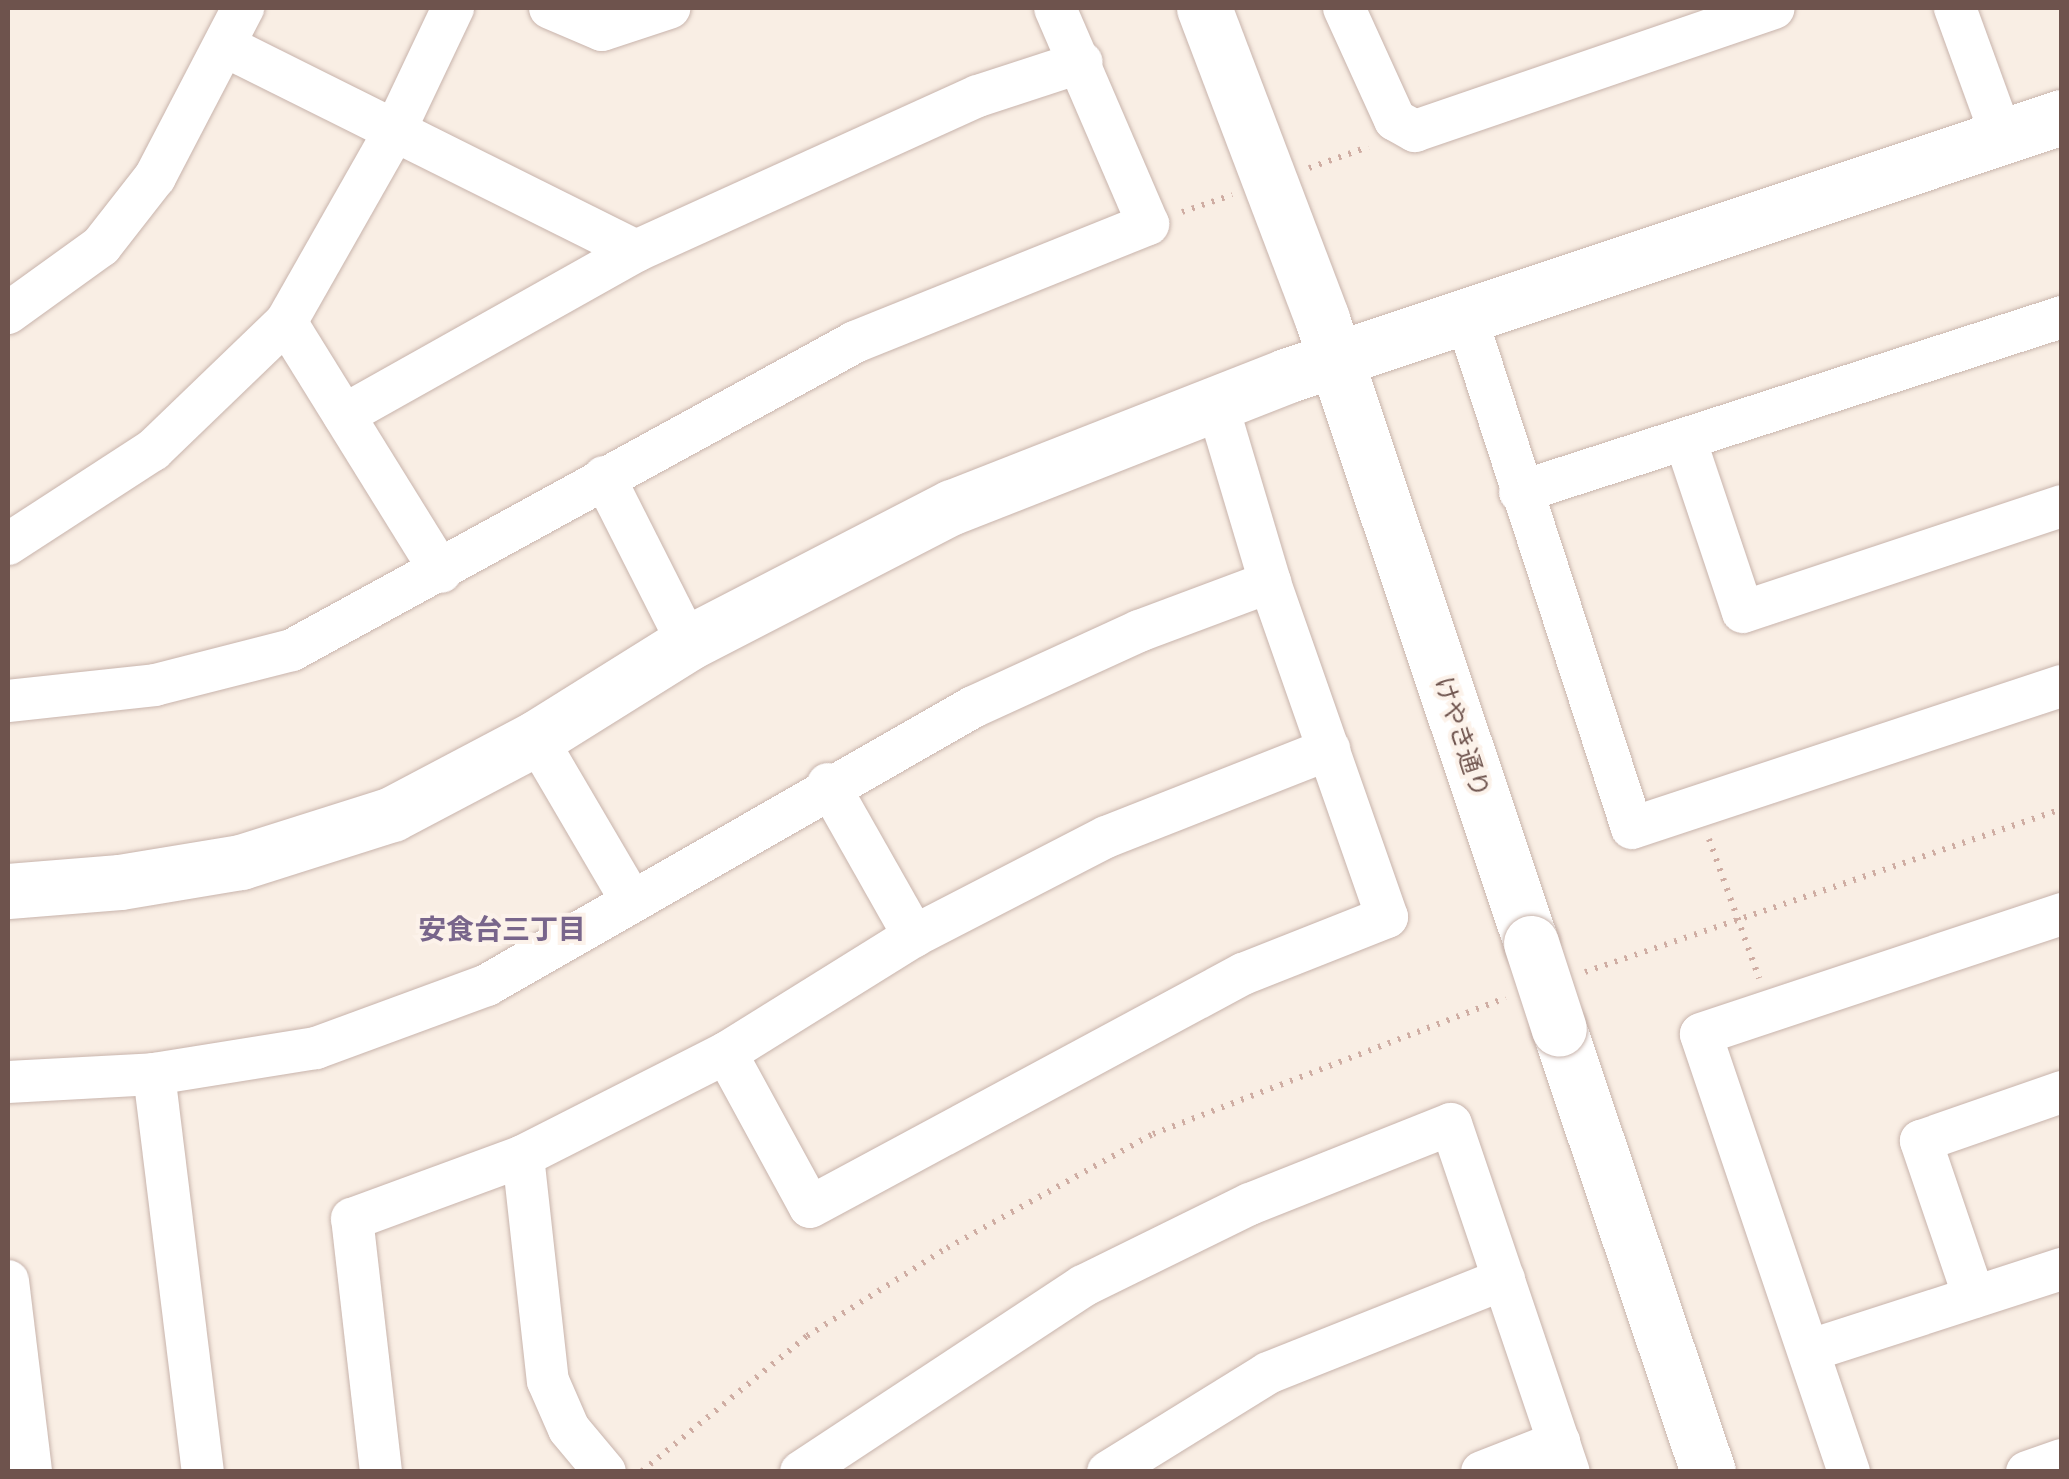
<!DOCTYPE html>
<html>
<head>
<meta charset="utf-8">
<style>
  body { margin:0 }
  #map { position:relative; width:2069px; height:1479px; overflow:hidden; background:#f9eee4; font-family:Montserrat,"Noto Sans JP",sans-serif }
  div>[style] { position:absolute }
  .path>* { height:6px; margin-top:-3px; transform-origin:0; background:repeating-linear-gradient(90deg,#cfada3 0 2.5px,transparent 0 10.5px) }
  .roads { filter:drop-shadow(0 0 2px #c8b4ac) drop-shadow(0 0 2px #c8b4ac) }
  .minor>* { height:42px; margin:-21px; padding:0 21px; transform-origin:21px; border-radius:21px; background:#fff }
  .tertiary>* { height:55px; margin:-27.5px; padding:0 27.5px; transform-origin:27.5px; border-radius:27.5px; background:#fff }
  .bridges { filter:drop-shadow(0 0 2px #c8b4ac) drop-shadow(0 0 2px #c8b4ac) }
  .tertiary-bridge>* { height:55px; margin:-27.5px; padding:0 27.5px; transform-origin:27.5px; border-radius:27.5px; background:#fff }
  span { translate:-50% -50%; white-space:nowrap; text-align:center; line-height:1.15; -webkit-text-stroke:8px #fcf2ea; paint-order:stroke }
  .street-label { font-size:25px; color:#6e534d }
  .neighbourhood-label { font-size:28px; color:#78658b; font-weight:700 }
  .frame { position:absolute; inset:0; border:10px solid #6e534d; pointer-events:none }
</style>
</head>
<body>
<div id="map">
  <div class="path">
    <div style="left:1309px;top:168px;width:63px;rotate:-19.6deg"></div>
    <div style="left:1182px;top:212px;width:53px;rotate:-18.8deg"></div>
    <div style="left:1709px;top:839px;width:148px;rotate:70.2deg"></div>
    <div style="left:1585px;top:972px;width:504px;rotate:-18.87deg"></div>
    <div style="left:642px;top:1471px;width:213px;rotate:-39.3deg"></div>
    <div style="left:807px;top:1336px;width:165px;rotate:-32.2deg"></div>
    <div style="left:947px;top:1248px;width:235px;rotate:-29deg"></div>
    <div style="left:1153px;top:1134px;width:378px;rotate:-21.1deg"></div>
  </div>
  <div class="roads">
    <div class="minor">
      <div style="left:550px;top:8px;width:56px;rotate:22.9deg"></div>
      <div style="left:602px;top:30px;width:71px;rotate:-18.2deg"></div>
      <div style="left:1344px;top:8px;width:123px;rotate:65.5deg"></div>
      <div style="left:1395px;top:120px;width:23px;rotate:29deg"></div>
      <div style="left:1415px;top:131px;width:379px;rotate:-18.9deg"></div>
      <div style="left:1955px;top:8px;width:137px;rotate:70deg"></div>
      <div style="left:227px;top:47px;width:457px;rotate:26.5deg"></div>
      <div style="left:8px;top:313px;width:115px;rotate:-35.8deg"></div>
      <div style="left:101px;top:246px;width:88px;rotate:-52deg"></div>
      <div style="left:155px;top:177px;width:191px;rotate:-62.5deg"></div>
      <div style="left:1466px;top:317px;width:537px;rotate:72deg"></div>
      <div style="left:1632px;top:828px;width:453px;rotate:-18.3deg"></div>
      <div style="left:286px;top:322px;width:294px;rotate:58.2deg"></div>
      <div style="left:344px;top:415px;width:335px;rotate:-29.3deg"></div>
      <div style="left:636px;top:251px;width:375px;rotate:-24.4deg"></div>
      <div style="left:978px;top:96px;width:109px;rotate:-18.1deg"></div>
      <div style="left:1685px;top:439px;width:182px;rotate:71.5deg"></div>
      <div style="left:1743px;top:612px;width:336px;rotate:-18.4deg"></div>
      <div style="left:604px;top:477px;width:186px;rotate:63.2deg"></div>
      <div style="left:1520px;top:492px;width:570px;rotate:-17.89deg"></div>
      <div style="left:8px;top:544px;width:173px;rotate:-33deg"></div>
      <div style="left:153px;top:450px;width:185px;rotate:-43.9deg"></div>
      <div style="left:286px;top:322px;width:223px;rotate:-60.4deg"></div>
      <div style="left:396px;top:128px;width:133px;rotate:-64.6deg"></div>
      <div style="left:8px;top:701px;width:148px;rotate:-6.2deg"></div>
      <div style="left:155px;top:685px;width:141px;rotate:-14.3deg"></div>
      <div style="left:292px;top:650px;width:642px;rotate:-28.68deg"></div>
      <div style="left:855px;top:342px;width:316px;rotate:-21.9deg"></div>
      <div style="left:1148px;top:224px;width:235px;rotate:-113.3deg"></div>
      <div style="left:536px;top:738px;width:188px;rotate:59.6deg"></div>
      <div style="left:828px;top:784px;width:175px;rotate:60.5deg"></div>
      <div style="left:726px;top:1053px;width:175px;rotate:61.4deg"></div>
      <div style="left:810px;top:1207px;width:492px;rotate:-28.3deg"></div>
      <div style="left:1243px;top:974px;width:155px;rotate:-21.6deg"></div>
      <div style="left:1387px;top:917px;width:355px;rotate:-109.3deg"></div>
      <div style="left:1270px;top:582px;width:189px;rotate:-106.6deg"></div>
      <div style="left:154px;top:1074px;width:401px;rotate:83deg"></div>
      <div style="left:8px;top:1082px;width:146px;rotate:-3.1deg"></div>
      <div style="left:154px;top:1074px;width:164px;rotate:-9.1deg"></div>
      <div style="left:316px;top:1048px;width:182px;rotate:-20.2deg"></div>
      <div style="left:487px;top:985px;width:560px;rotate:-29.77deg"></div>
      <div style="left:973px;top:707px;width:183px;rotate:-24.6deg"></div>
      <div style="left:1139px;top:631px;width:140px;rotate:-20.5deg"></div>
      <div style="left:523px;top:1156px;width:226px;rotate:83.7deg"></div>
      <div style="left:548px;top:1381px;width:52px;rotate:66.4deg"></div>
      <div style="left:569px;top:1429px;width:56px;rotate:50.1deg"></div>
      <div style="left:8px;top:1281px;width:192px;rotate:83.1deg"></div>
      <div style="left:1974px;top:1297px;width:165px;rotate:-108.8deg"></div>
      <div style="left:1921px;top:1141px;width:149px;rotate:-19.2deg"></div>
      <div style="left:1811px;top:1350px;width:264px;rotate:-17.9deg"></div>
      <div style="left:381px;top:1472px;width:255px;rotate:-96.5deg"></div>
      <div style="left:352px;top:1219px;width:182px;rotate:-20.2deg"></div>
      <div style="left:523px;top:1156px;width:228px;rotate:-26.9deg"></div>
      <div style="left:726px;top:1053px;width:221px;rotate:-31.9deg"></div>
      <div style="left:914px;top:936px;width:216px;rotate:-27.3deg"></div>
      <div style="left:1106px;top:837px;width:240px;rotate:-21.5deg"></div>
      <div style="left:801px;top:1472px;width:338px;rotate:-33.4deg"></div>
      <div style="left:1083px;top:1286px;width:186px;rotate:-26.2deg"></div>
      <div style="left:1250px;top:1204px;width:216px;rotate:-21.7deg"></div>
      <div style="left:1451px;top:1124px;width:367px;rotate:71.3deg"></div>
      <div style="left:1108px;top:1472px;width:188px;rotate:-31.7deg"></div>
      <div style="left:1268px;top:1373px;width:254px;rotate:-21.7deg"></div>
      <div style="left:1482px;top:1472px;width:83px;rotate:-21.3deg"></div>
      <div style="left:1849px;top:1472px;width:462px;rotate:-108.7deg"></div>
      <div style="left:1701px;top:1034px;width:380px;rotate:-18.4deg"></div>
      <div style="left:2027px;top:1472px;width:37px;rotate:-19deg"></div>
    </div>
    <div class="tertiary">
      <div style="left:1204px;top:8px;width:333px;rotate:69.2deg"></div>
      <div style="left:1322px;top:319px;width:658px;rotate:71.48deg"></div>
      <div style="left:8px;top:891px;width:112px;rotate:-4.6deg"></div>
      <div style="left:120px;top:882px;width:123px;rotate:-9.4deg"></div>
      <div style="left:241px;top:862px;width:158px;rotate:-17.6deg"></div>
      <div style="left:392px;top:814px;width:163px;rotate:-27.8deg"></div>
      <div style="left:536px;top:738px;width:179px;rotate:-32deg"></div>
      <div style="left:688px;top:643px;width:297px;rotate:-27.3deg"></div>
      <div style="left:952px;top:507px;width:359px;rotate:-21.4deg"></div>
      <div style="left:1286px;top:376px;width:818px;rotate:-18.46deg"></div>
      <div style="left:1559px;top:1029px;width:467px;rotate:71.4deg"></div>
    </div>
  </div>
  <div class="bridges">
    <div class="tertiary-bridge">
      <div style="left:1531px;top:943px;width:90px;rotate:72deg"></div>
    </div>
  </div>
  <div class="street-label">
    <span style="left:1462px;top:737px;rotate:72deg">けやき通り</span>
  </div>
  <div class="neighbourhood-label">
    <span style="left:502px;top:929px">安食台三丁目</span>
  </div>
  <div class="frame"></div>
</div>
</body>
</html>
